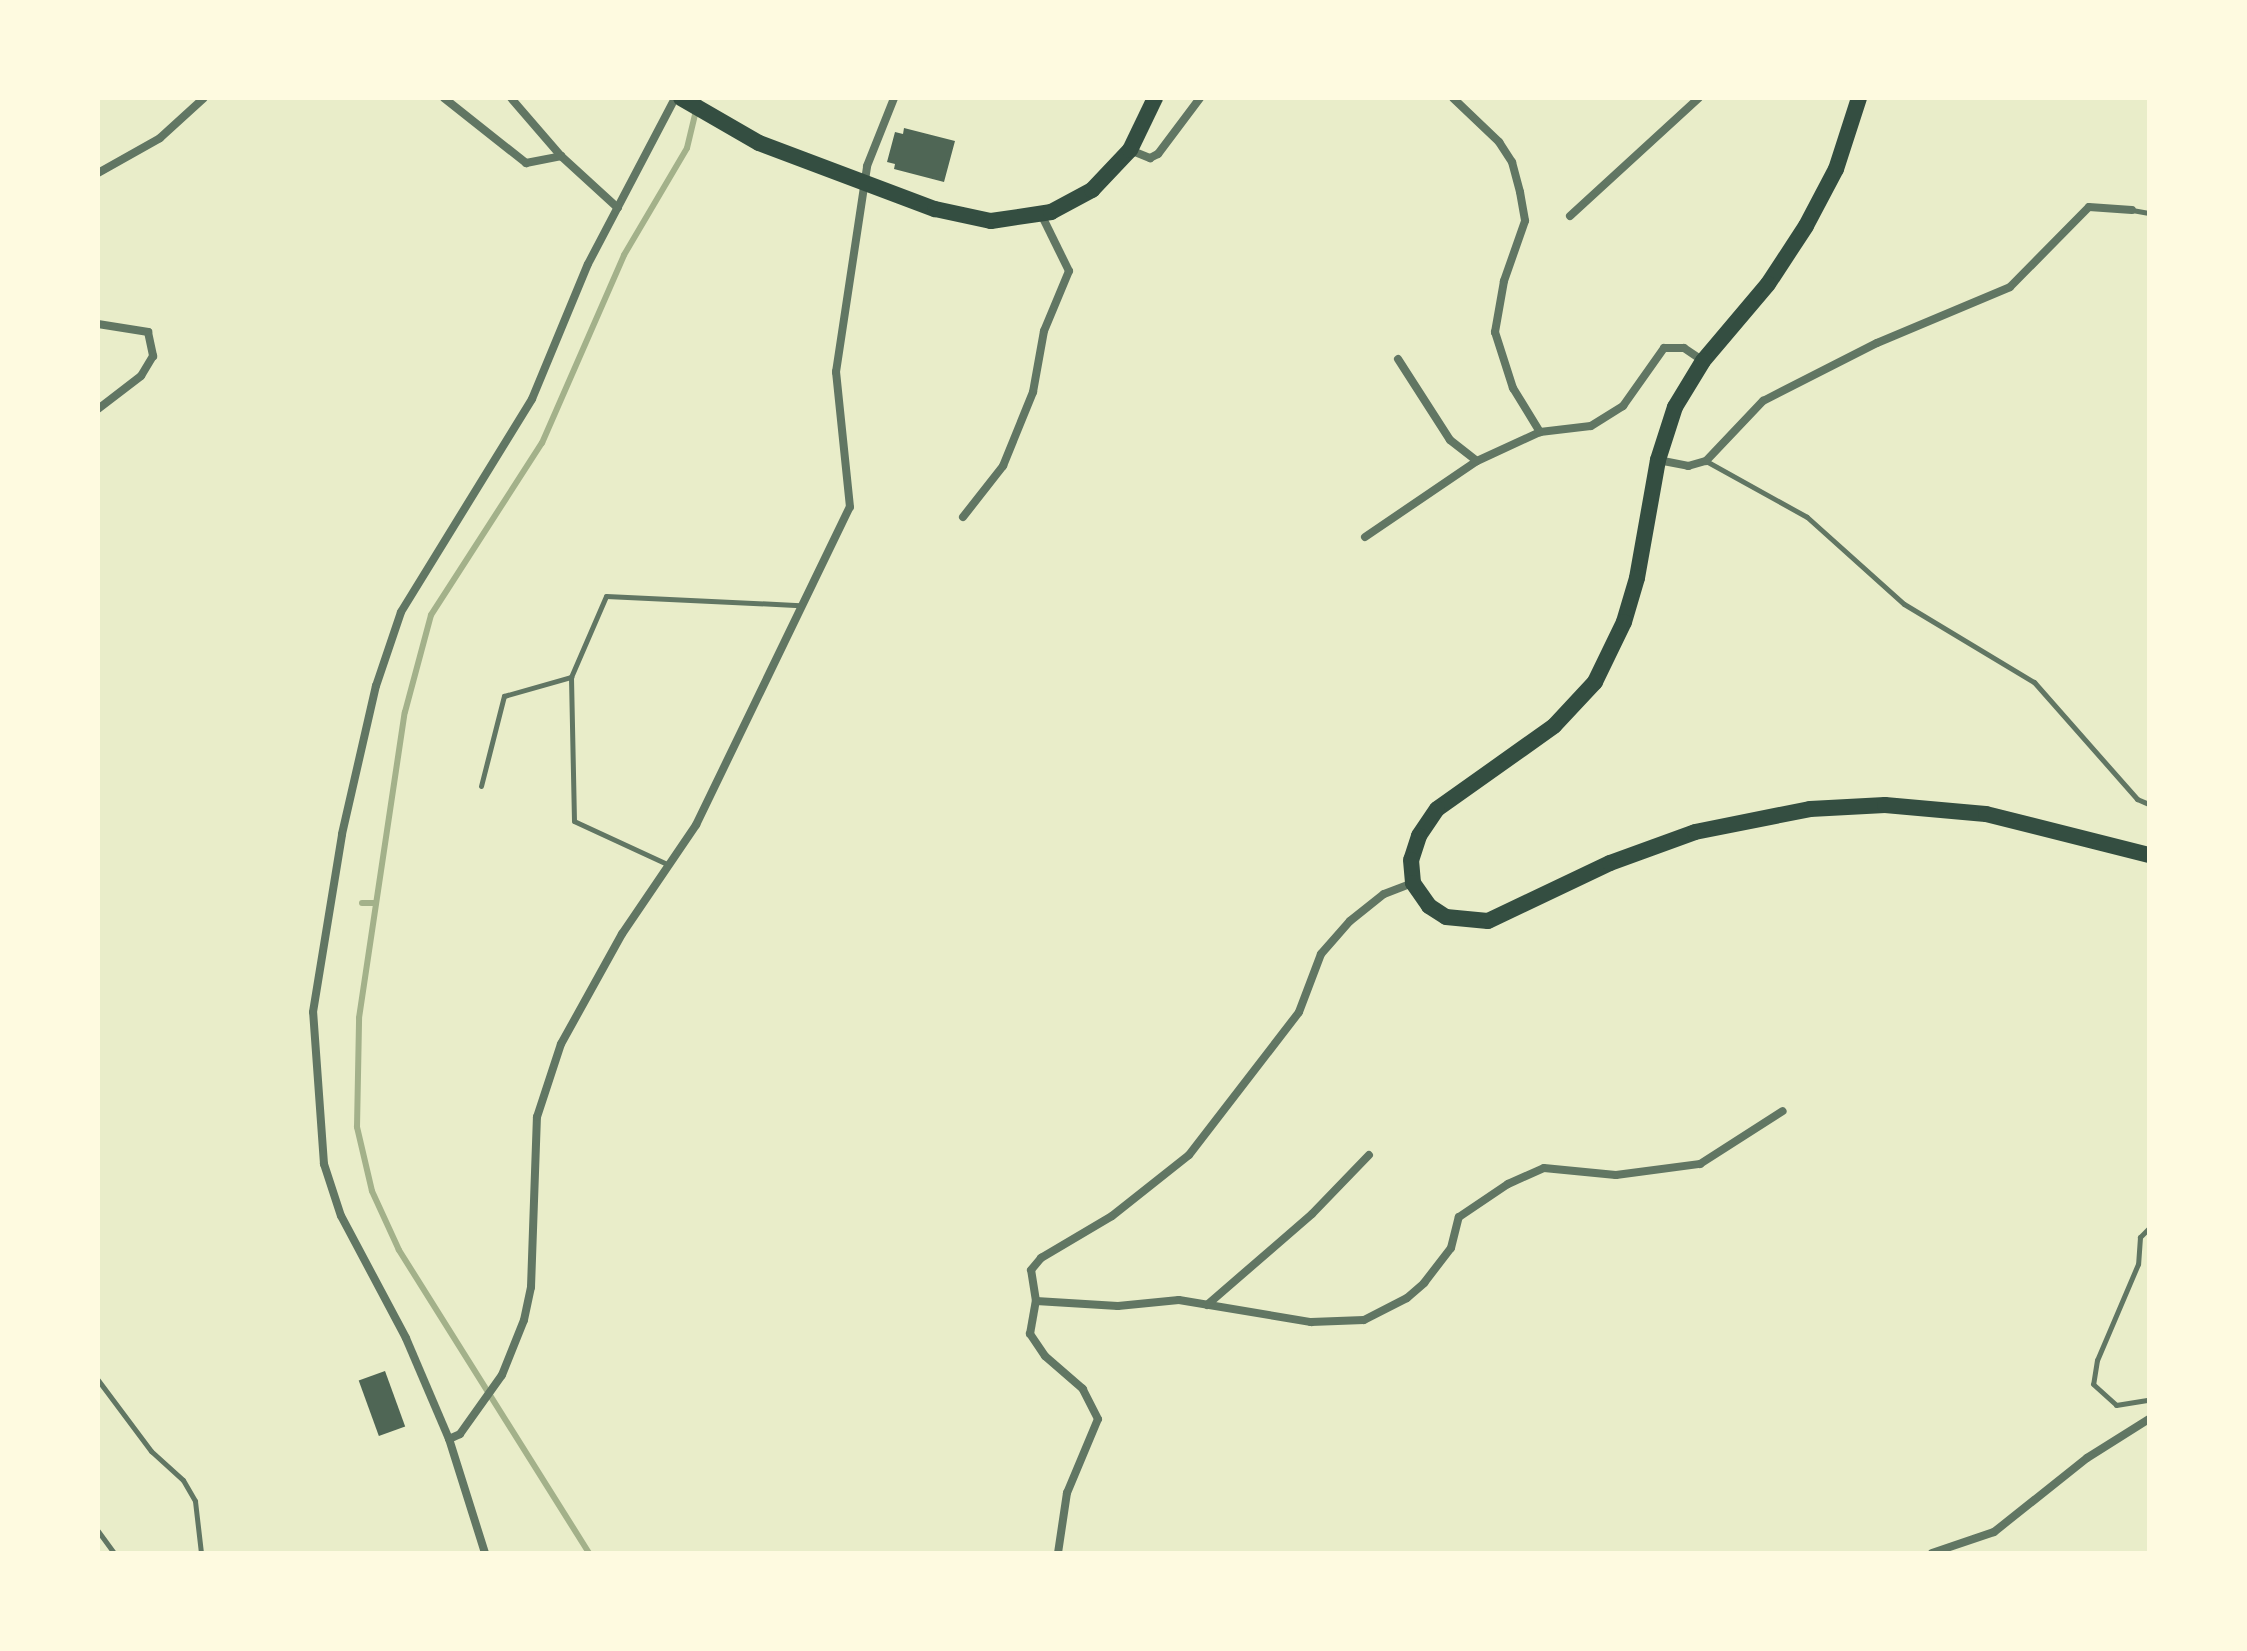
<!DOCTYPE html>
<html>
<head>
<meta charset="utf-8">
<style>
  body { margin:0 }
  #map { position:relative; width:2247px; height:1651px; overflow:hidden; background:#e9edc9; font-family:Montserrat,sans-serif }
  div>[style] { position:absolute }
  .stream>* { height:6px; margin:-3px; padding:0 3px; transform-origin:3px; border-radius:3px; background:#a3b18a }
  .building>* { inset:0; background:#4f6655; transform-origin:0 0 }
  .service>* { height:5px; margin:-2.5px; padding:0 2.5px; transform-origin:2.5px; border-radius:2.5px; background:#617663 }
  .minor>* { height:8px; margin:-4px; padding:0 4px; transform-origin:4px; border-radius:4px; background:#617663 }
  .secondary>* { height:16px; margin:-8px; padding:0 8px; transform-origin:8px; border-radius:8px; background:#344e41 }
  span { translate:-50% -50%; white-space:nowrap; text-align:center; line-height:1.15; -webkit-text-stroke:6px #fefae0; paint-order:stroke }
  .frame { position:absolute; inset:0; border:100px solid #fefae0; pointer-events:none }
</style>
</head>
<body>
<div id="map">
  <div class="stream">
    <div style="left:362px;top:903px;width:14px"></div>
    <div style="left:589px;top:1553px;width:358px;rotate:-122.1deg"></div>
    <div style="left:399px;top:1250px;width:65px;rotate:-114.6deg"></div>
    <div style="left:372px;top:1191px;width:66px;rotate:-103.2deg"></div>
    <div style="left:357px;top:1127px;width:109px;rotate:-88.9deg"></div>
    <div style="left:359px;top:1018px;width:309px;rotate:-81.5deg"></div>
    <div style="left:405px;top:712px;width:100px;rotate:-75deg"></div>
    <div style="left:431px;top:615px;width:205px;rotate:-57.2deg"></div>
    <div style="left:542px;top:443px;width:205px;rotate:-66.4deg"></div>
    <div style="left:624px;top:255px;width:124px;rotate:-59.5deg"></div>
    <div style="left:687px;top:148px;width:51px;rotate:-76.5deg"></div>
  </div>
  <div class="building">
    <div style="clip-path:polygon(904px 128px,955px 141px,944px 182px,894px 169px,895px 164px,887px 162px,895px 132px,903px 134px)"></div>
    <div style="left:385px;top:1371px;width:59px;height:28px;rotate:70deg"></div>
  </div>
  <div class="service">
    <div style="left:2132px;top:210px;width:17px;rotate:10deg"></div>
    <div style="left:1706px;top:461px;width:115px;rotate:29deg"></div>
    <div style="left:1807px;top:517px;width:130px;rotate:41.9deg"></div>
    <div style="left:1904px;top:604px;width:152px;rotate:31deg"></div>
    <div style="left:2034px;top:682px;width:156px;rotate:48.6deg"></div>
    <div style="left:2137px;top:799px;width:13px;rotate:23deg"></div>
    <div style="left:481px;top:786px;width:93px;rotate:-75.7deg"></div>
    <div style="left:504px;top:696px;width:70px;rotate:-15.8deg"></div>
    <div style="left:667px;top:864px;width:102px;rotate:-155.2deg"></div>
    <div style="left:574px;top:821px;width:144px;rotate:-91.2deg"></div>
    <div style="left:571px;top:677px;width:88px;rotate:-66.6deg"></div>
    <div style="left:606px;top:596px;width:194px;rotate:2.7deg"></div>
    <div style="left:2149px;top:1228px;width:13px;rotate:135deg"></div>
    <div style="left:2140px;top:1237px;width:27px;rotate:94deg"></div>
    <div style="left:2138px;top:1264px;width:104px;rotate:113.1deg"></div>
    <div style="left:2097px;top:1360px;width:24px;rotate:99deg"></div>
    <div style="left:2093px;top:1384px;width:31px;rotate:42deg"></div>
    <div style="left:2116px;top:1405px;width:33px;rotate:-9deg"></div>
    <div style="left:98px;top:1380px;width:89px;rotate:53.3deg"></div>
    <div style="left:151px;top:1451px;width:43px;rotate:42.2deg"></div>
    <div style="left:183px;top:1480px;width:24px;rotate:60deg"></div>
    <div style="left:195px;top:1501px;width:52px;rotate:83.4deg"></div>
    <div style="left:98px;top:1531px;width:27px;rotate:54deg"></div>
  </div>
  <div class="minor">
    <div style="left:444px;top:98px;width:105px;rotate:38.4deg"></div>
    <div style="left:526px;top:163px;width:36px;rotate:-11deg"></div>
    <div style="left:511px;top:98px;width:77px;rotate:49.2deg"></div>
    <div style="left:561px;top:156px;width:77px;rotate:42.4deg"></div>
    <div style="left:1453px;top:98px;width:64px;rotate:43.7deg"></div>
    <div style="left:1499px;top:142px;width:24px;rotate:57deg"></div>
    <div style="left:1512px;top:162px;width:31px;rotate:75deg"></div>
    <div style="left:1520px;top:192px;width:29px;rotate:80deg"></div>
    <div style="left:1525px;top:221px;width:64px;rotate:109.3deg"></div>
    <div style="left:1504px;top:281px;width:52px;rotate:100deg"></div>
    <div style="left:1495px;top:332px;width:59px;rotate:72.2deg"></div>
    <div style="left:1513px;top:388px;width:52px;rotate:58.5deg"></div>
    <div style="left:1130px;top:150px;width:22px;rotate:22deg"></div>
    <div style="left:1150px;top:158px;width:9px;rotate:-27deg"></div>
    <div style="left:1158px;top:154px;width:70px;rotate:-53.1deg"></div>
    <div style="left:98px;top:173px;width:71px;rotate:-29.4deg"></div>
    <div style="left:160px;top:138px;width:59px;rotate:-42.3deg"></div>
    <div style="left:1570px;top:216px;width:175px;rotate:-42.5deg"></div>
    <div style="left:98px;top:324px;width:51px;rotate:9.1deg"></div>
    <div style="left:148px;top:332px;width:25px;rotate:78deg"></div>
    <div style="left:153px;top:356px;width:23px;rotate:121deg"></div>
    <div style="left:141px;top:376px;width:54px;rotate:142.5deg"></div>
    <div style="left:1398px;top:359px;width:96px;rotate:57.3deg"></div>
    <div style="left:1450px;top:440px;width:34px;rotate:38deg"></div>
    <div style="left:1477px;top:461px;width:69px;rotate:-24.7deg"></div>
    <div style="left:1540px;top:432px;width:51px;rotate:-6.7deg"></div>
    <div style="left:1591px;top:426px;width:38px;rotate:-32deg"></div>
    <div style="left:1623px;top:406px;width:71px;rotate:-54.7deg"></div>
    <div style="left:1664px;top:348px;width:20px"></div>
    <div style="left:1684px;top:348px;width:23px;rotate:34deg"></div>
    <div style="left:1658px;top:460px;width:31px;rotate:11deg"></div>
    <div style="left:1688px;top:466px;width:19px;rotate:-16deg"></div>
    <div style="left:1706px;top:461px;width:83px;rotate:-46.5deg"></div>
    <div style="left:1763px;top:401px;width:128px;rotate:-27deg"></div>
    <div style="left:1877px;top:343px;width:144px;rotate:-22.8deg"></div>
    <div style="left:2010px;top:287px;width:112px;rotate:-45.4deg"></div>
    <div style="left:2089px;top:207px;width:43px;rotate:4deg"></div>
    <div style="left:963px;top:517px;width:65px;rotate:-51.9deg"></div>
    <div style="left:1003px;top:466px;width:80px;rotate:-67.9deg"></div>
    <div style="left:1033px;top:392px;width:62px;rotate:-79.8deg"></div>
    <div style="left:1044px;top:331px;width:65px;rotate:-67.4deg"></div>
    <div style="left:1069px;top:271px;width:64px;rotate:-116.2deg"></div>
    <div style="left:1365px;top:537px;width:135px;rotate:-34.2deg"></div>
    <div style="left:1036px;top:1301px;width:82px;rotate:3.5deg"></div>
    <div style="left:1118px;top:1306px;width:61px;rotate:-5.6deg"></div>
    <div style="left:1179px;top:1300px;width:134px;rotate:9.5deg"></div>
    <div style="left:1311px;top:1322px;width:53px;rotate:-2.2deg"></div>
    <div style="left:1364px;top:1320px;width:48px;rotate:-27.1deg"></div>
    <div style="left:1407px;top:1298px;width:23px;rotate:-41deg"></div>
    <div style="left:1424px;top:1283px;width:44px;rotate:-52.4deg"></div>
    <div style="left:1451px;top:1248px;width:32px;rotate:-76deg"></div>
    <div style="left:1459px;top:1217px;width:59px;rotate:-34deg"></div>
    <div style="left:1508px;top:1184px;width:39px;rotate:-24deg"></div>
    <div style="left:1544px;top:1168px;width:72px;rotate:5.6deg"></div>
    <div style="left:1616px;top:1175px;width:85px;rotate:-7.5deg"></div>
    <div style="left:1700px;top:1164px;width:98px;rotate:-32.6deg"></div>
    <div style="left:1207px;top:1305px;width:139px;rotate:-40.9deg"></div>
    <div style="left:1312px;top:1214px;width:82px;rotate:-46deg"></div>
    <div style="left:449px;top:1439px;width:12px;rotate:-24deg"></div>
    <div style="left:460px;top:1434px;width:72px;rotate:-54.6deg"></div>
    <div style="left:502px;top:1375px;width:59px;rotate:-68.2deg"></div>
    <div style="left:524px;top:1320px;width:34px;rotate:-78deg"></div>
    <div style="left:531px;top:1287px;width:170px;rotate:-88deg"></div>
    <div style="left:537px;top:1117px;width:77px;rotate:-71.8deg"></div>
    <div style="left:561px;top:1044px;width:126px;rotate:-61deg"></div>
    <div style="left:622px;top:934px;width:132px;rotate:-55.8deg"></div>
    <div style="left:696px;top:825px;width:353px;rotate:-64.2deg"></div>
    <div style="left:850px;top:507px;width:136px;rotate:-95.9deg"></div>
    <div style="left:836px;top:372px;width:208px;rotate:-81.4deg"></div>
    <div style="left:867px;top:166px;width:73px;rotate:-68.3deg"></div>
    <div style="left:485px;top:1553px;width:120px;rotate:-107.5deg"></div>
    <div style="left:449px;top:1439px;width:110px;rotate:-113.1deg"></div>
    <div style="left:406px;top:1338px;width:138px;rotate:-118deg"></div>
    <div style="left:341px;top:1216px;width:55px;rotate:-108.1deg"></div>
    <div style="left:324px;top:1164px;width:152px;rotate:-94.1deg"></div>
    <div style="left:313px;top:1012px;width:180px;rotate:-80.7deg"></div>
    <div style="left:342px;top:834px;width:152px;rotate:-77.1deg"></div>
    <div style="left:376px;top:686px;width:78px;rotate:-71.3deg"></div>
    <div style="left:401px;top:612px;width:250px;rotate:-58.4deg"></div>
    <div style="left:532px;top:399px;width:146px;rotate:-67.5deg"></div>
    <div style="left:588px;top:264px;width:187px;rotate:-62.3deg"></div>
    <div style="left:1058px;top:1553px;width:61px;rotate:-81.5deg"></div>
    <div style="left:1067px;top:1493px;width:80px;rotate:-67.3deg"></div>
    <div style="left:1098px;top:1419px;width:34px;rotate:-117deg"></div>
    <div style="left:1083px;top:1389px;width:50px;rotate:-139deg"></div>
    <div style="left:1045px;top:1356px;width:27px;rotate:-124deg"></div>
    <div style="left:1030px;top:1334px;width:34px;rotate:-80deg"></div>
    <div style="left:1036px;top:1301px;width:31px;rotate:-99deg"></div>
    <div style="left:1031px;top:1270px;width:16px;rotate:-50deg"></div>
    <div style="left:1041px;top:1258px;width:82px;rotate:-30.6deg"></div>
    <div style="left:1112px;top:1216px;width:98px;rotate:-38.4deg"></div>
    <div style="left:1189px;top:1155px;width:180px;rotate:-52.4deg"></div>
    <div style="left:1299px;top:1012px;width:62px;rotate:-69.2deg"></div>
    <div style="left:1321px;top:954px;width:44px;rotate:-48.7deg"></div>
    <div style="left:1350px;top:921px;width:43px;rotate:-38.5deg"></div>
    <div style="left:1384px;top:894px;width:31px;rotate:-21deg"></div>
    <div style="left:1932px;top:1553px;width:65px;rotate:-18.7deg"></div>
    <div style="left:1994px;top:1532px;width:119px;rotate:-38.5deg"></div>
    <div style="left:2087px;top:1458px;width:73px;rotate:-32.2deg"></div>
  </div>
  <div class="secondary">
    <div style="left:681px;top:98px;width:90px;rotate:30deg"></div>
    <div style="left:759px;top:143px;width:188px;rotate:20.6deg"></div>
    <div style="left:935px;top:209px;width:57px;rotate:12.1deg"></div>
    <div style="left:991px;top:221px;width:61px;rotate:-8.5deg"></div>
    <div style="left:1051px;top:212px;width:47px;rotate:-28.2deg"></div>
    <div style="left:1092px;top:190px;width:55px;rotate:-46.5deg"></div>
    <div style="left:1130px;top:150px;width:58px;rotate:-64.3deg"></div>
    <div style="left:1859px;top:98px;width:75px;rotate:107.9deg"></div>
    <div style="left:1836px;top:169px;width:64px;rotate:117.8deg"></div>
    <div style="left:1806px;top:226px;width:69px;rotate:123.2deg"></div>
    <div style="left:1768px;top:284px;width:101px;rotate:130.2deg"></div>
    <div style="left:1703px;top:361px;width:54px;rotate:121.3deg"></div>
    <div style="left:1675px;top:407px;width:56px;rotate:107.8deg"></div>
    <div style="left:1658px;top:460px;width:120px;rotate:100.1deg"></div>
    <div style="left:1637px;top:578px;width:46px;rotate:106.5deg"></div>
    <div style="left:1624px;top:622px;width:67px;rotate:115.8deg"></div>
    <div style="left:1595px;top:682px;width:60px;rotate:133deg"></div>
    <div style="left:1554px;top:726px;width:143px;rotate:144.6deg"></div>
    <div style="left:1437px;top:809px;width:32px;rotate:124deg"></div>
    <div style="left:1419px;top:836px;width:25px;rotate:108deg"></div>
    <div style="left:1411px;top:860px;width:23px;rotate:85deg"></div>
    <div style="left:1413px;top:883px;width:28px;rotate:55deg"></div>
    <div style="left:1429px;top:906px;width:20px;rotate:33deg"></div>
    <div style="left:1446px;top:917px;width:42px;rotate:5.4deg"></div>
    <div style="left:1488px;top:921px;width:135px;rotate:-25.4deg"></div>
    <div style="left:1610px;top:863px;width:90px;rotate:-20deg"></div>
    <div style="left:1695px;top:832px;width:117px;rotate:-11.3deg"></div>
    <div style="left:1810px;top:809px;width:75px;rotate:-3.1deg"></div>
    <div style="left:1885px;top:805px;width:101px;rotate:5.1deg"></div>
    <div style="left:1986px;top:814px;width:168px;rotate:14.1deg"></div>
  </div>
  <div class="frame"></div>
</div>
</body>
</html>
